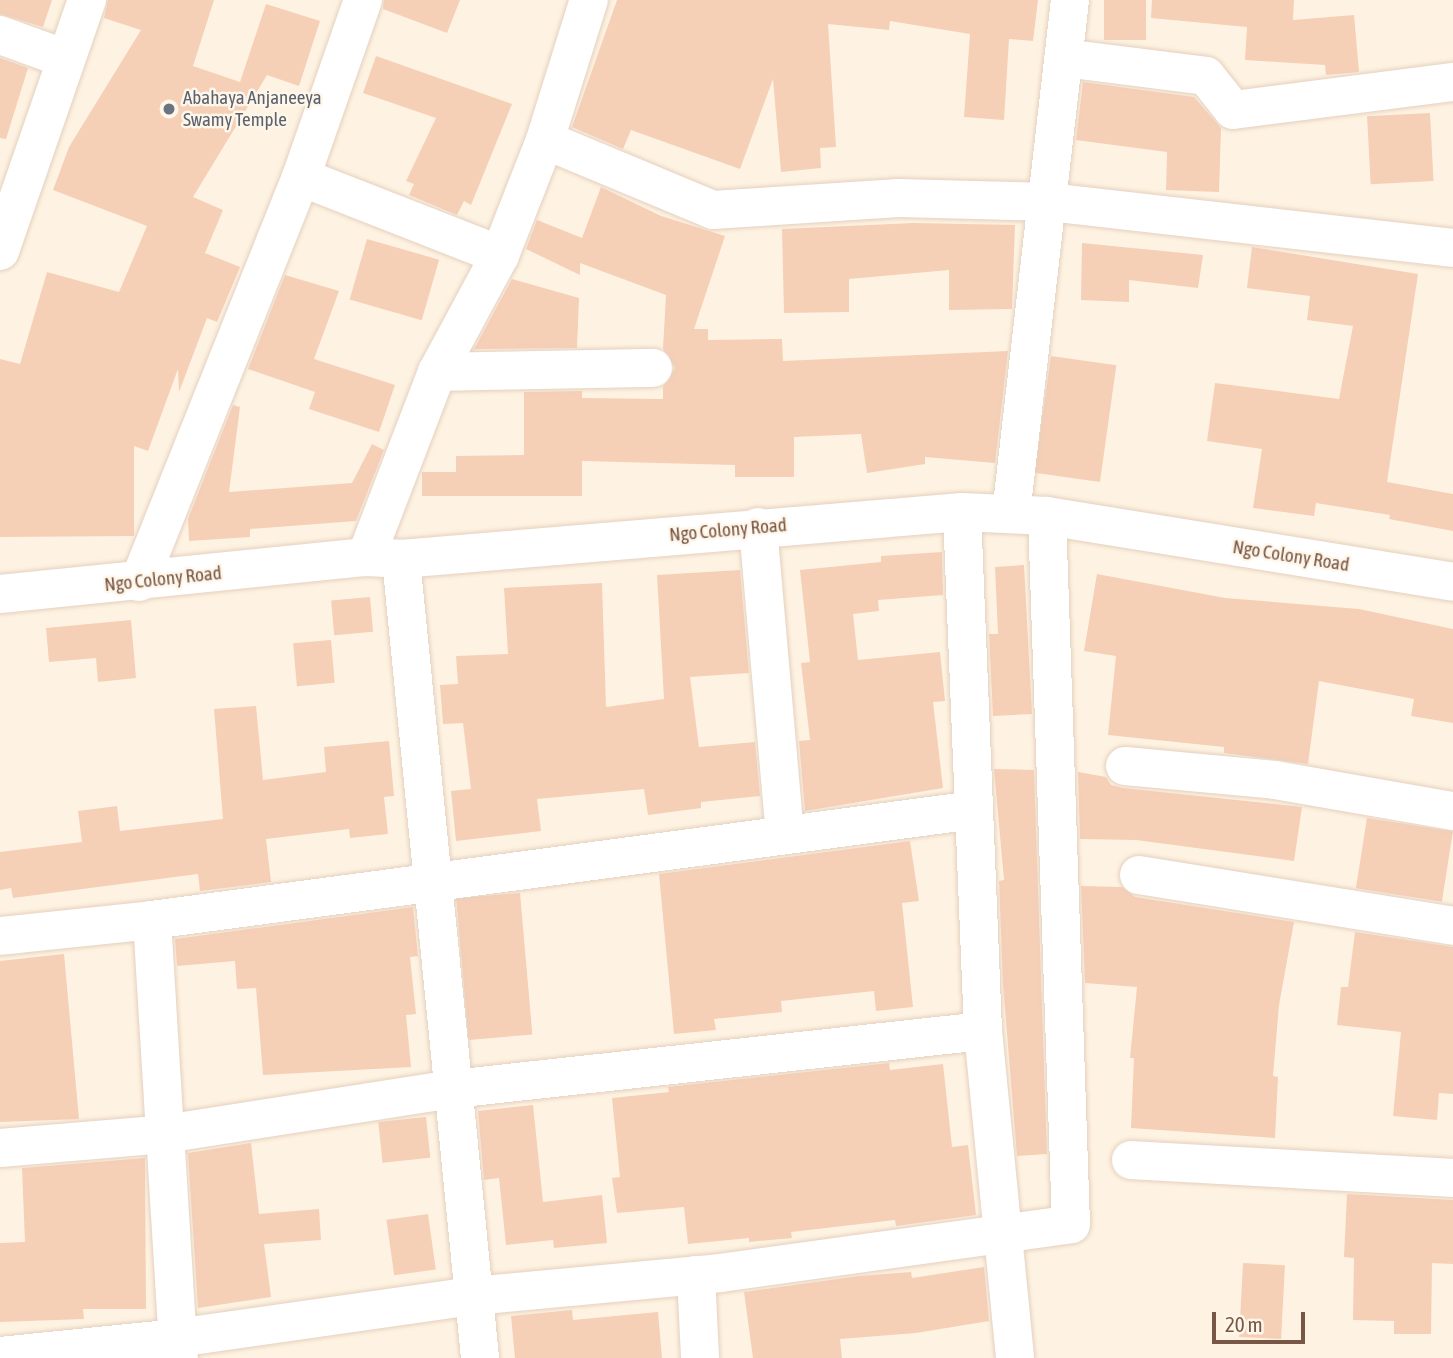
<!DOCTYPE html>
<html>
<head>
<meta charset="utf-8">
<style>
  body { margin:0 }
  #map { position:relative; width:1453px; height:1358px; overflow:hidden; background:#fef3e2; font-family:"Asap Condensed",sans-serif }
  div>[style] { position:absolute }
  .building>* { inset:0; background:#f6cfb7; transform-origin:0 0 }
  .roads { filter:drop-shadow(0 0 2px #e5d0bf) drop-shadow(0 0 2px #e5d0bf) }
  .minor>* { height:38px; margin:-19px; padding:0 19px; transform-origin:19px; border-radius:19px; background:#fff }
  .dots>* { width:19px; height:19px; translate:-50% -50%; box-sizing:border-box; border:4px solid #fff6ea; border-radius:50% }
  span { translate:-50% -50%; white-space:nowrap; text-align:center; line-height:1.15; -webkit-text-stroke:5px #fff6ea; paint-order:stroke }
  .worship-label { font-size:19px; color:#5b616d }
  .left { translate:0 -50%; text-align:left }
  .street-label { font-size:19px; color:#785746 }
  .scale { position:absolute; left:1212px; top:1312px; width:93px; height:32px; box-sizing:border-box; border:4px solid #785746; border-top:0; padding-left:9px; font-size:21px; line-height:24px; white-space:nowrap; color:#785746; -webkit-text-stroke:5px #fff6ea; paint-order:stroke }
</style>
</head>
<body>
<div id="map">
  <div class="building">
    <div style="clip-path:polygon(0 0,52px 0,43px 27px,0 14px)"></div>
    <div style="clip-path:polygon(108px 0,214px 0,193px 66px,240px 82px,266px 4px,320px 21px,299px 86px,267px 75px,193px 197px,223px 210px,205px 253px,240px 267px,217px 322px,207px 318px,179px 392px,178px 369px,148px 451px,134px 446px,134px 536px,0 537px,0 359px,20px 364px,47px 272px,119px 292px,147px 226px,53px 190px,69px 147px,141px 30px,104px 18px)"></div>
    <div style="clip-path:polygon(384px 0,460px 0,447px 33px,383px 9px)"></div>
    <div style="clip-path:polygon(617px 0,1038px 0,1033px 41px,1009px 39px,1004px 120px,964px 117px,970px 34px,890px 21px,889px 30px,828px 24px,836px 147px,820px 148px,821px 168px,781px 172px,773px 79px,740px 169px,631px 130px,623px 149px,572px 127px)"></div>
    <div style="left:1104px;top:0;width:42px;height:40px"></div>
    <div style="clip-path:polygon(1152px 0,1294px 0,1293px 20px,1354px 15px,1359px 72px,1326px 75px,1325px 65px,1245px 60px,1247px 27px,1151px 18px)"></div>
    <div style="clip-path:polygon(376px 56px,512px 104px,471px 205px,464px 201px,457px 215px,409px 195px,414px 184px,406px 181px,436px 118px,363px 93px)"></div>
    <div style="clip-path:polygon(0 58px,28px 68px,6px 139px,0 138px)"></div>
    <div style="clip-path:polygon(1083px 82px,1194px 97px,1221px 128px,1219px 192px,1166px 190px,1167px 152px,1076px 140px)"></div>
    <div style="left:1430px;top:113px;width:68px;height:63px;rotate:87deg"></div>
    <div style="clip-path:polygon(601px 187px,661px 216px,725px 236px,694px 329px,708px 329px,708px 340px,782px 339px,783px 361px,1008px 351px,995px 463px,925px 457px,925px 464px,867px 473px,861px 434px,794px 437px,794px 477px,735px 477px,735px 465px,582px 461px,582px 496px,422px 496px,422px 472px,456px 472px,456px 456px,524px 455px,524px 392px,582px 391px,582px 398px,663px 399px,663px 387px,675px 368px,663px 349px,666px 295px,580px 263px,580px 275px,526px 249px,537px 220px,582px 238px)"></div>
    <div style="clip-path:polygon(914px 223px,1015px 225px,1012px 309px,949px 310px,949px 270px,849px 279px,849px 312px,784px 313px,782px 229px)"></div>
    <div style="left:367px;top:239px;width:75px;height:63px;rotate:16deg"></div>
    <div style="clip-path:polygon(1082px 243px,1203px 255px,1198px 288px,1129px 280px,1129px 302px,1081px 300px)"></div>
    <div style="clip-path:polygon(1252px 247px,1418px 274px,1387px 482px,1453px 494px,1453px 531px,1389px 519px,1390px 515px,1316px 503px,1314px 516px,1253px 508px,1262px 449px,1207px 441px,1215px 383px,1339px 399px,1353px 326px,1307px 320px,1310px 296px,1247px 288px)"></div>
    <div style="clip-path:polygon(285px 275px,339px 291px,314px 359px,395px 385px,379px 432px,309px 409px,315px 392px,248px 369px)"></div>
    <div style="clip-path:polygon(512px 279px,579px 298px,577px 348px,474px 349px)"></div>
    <div style="left:1051px;top:356px;width:66px;height:118px;rotate:8deg"></div>
    <div style="clip-path:polygon(233px 405px,240px 407px,229px 492px,352px 483px,372px 444px,384px 450px,356px 521px,250px 529px,250px 537px,189px 541px,188px 519px)"></div>
    <div style="clip-path:polygon(942px 552px,943px 595px,878px 600px,879px 611px,853px 614px,858px 660px,940px 652px,945px 701px,933px 702px,943px 788px,805px 811px,799px 741px,810px 740px,801px 663px,810px 662px,800px 570px,881px 562px,881px 556px)"></div>
    <div style="clip-path:polygon(1024px 565px,1032px 714px,993px 716px,989px 634px,998px 634px,995px 567px)"></div>
    <div style="clip-path:polygon(740px 570px,749px 673px,690px 677px,699px 747px,755px 742px,760px 796px,701px 802px,701px 808px,648px 815px,644px 789px,537px 799px,541px 831px,456px 841px,451px 791px,471px 789px,463px 723px,443px 724px,440px 685px,458px 684px,456px 656px,508px 654px,504px 588px,602px 583px,606px 707px,664px 699px,657px 575px)"></div>
    <div style="clip-path:polygon(1097px 574px,1225px 598px,1359px 609px,1453px 629px,1453px 723px,1411px 716px,1414px 699px,1319px 681px,1308px 764px,1224px 753px,1224px 747px,1108px 735px,1116px 656px,1084px 651px)"></div>
    <div style="left:370px;top:597px;width:35px;height:39px;rotate:85deg"></div>
    <div style="clip-path:polygon(131px 620px,136px 678px,98px 682px,96px 658px,49px 662px,46px 628px)"></div>
    <div style="left:331px;top:640px;width:43px;height:38px;rotate:85deg"></div>
    <div style="clip-path:polygon(256px 706px,263px 780px,326px 772px,324px 747px,389px 741px,394px 796px,384px 797px,388px 834px,350px 838px,349px 829px,266px 839px,271px 882px,200px 891px,198px 874px,13px 898px,11px 888px,0 890px,0 852px,82px 842px,78px 811px,117px 806px,120px 831px,223px 819px,214px 709px)"></div>
    <div style="clip-path:polygon(994px 769px,1034px 770px,1047px 1154px,1017px 1156px,1003px 984px,999px 881px,1004px 880px)"></div>
    <div style="clip-path:polygon(1078px 772px,1106px 777px,1111px 785px,1123px 788px,1302px 807px,1294px 861px,1136px 840px,1080px 839px)"></div>
    <div style="left:1367px;top:818px;width:87px;height:71px;rotate:9deg"></div>
    <div style="clip-path:polygon(910px 841px,919px 901px,902px 903px,913px 1007px,876px 1011px,874px 991px,781px 1001px,782px 1012px,714px 1019px,716px 1030px,674px 1034px,659px 874px)"></div>
    <div style="clip-path:polygon(1081px 886px,1122px 887px,1135px 897px,1294px 922px,1279px 1005px,1273px 1076px,1278px 1077px,1275px 1138px,1131px 1128px,1134px 1058px,1130px 1058px,1137px 987px,1085px 983px)"></div>
    <div style="left:520px;top:893px;width:142px;height:64px;rotate:85deg"></div>
    <div style="clip-path:polygon(413px 907px,418px 956px,410px 957px,416px 1014px,406px 1015px,411px 1067px,263px 1075px,256px 988px,237px 989px,235px 961px,177px 966px,175px 939px)"></div>
    <div style="clip-path:polygon(1355px 932px,1453px 947px,1453px 1094px,1439px 1093px,1437px 1120px,1393px 1116px,1401px 1032px,1337px 1025px,1341px 987px,1348px 987px)"></div>
    <div style="clip-path:polygon(64px 954px,79px 1119px,0 1122px,0 961px)"></div>
    <div style="clip-path:polygon(889px 1063px,890px 1070px,943px 1064px,952px 1147px,968px 1145px,976px 1215px,896px 1226px,895px 1220px,791px 1232px,792px 1238px,749px 1242px,749px 1238px,688px 1244px,684px 1207px,617px 1213px,612px 1178px,620px 1177px,612px 1098px,669px 1092px,668px 1087px)"></div>
    <div style="clip-path:polygon(533px 1105px,543px 1202px,602px 1195px,607px 1243px,554px 1248px,553px 1240px,506px 1245px,499px 1178px,484px 1180px,478px 1111px)"></div>
    <div style="left:426px;top:1117px;width:41px;height:48px;rotate:84deg"></div>
    <div style="clip-path:polygon(251px 1143px,259px 1214px,319px 1209px,321px 1240px,264px 1244px,271px 1297px,198px 1308px,188px 1153px)"></div>
    <div style="clip-path:polygon(145px 1158px,146px 1309px,83px 1309px,84px 1319px,0 1322px,0 1243px,25px 1242px,22px 1168px)"></div>
    <div style="clip-path:polygon(1347px 1194px,1453px 1200px,1453px 1264px,1432px 1263px,1431px 1334px,1394px 1334px,1394px 1321px,1353px 1320px,1354px 1258px,1344px 1257px)"></div>
    <div style="left:428px;top:1214px;width:56px;height:42px;rotate:82deg"></div>
    <div style="left:1243px;top:1263px;width:42px;height:74px;rotate:3deg"></div>
    <div style="clip-path:polygon(984px 1267px,989px 1321px,916px 1333px,840px 1339px,842px 1358px,753px 1358px,744px 1292px,859px 1276px,911px 1272px,912px 1278px)"></div>
    <div style="clip-path:polygon(572px 1310px,573px 1320px,658px 1312px,662px 1358px,515px 1358px,511px 1316px)"></div>
  </div>
  <div class="roads">
    <div class="minor">
      <div style="left:0;top:35px;width:70px;rotate:20deg"></div>
      <div style="left:1064px;top:58px;width:143px;rotate:7.2deg"></div>
      <div style="left:1206px;top:76px;width:43px;rotate:51.5deg"></div>
      <div style="left:1233px;top:110px;width:222px;rotate:-7.3deg"></div>
      <div style="left:545px;top:140px;width:182px;rotate:22.6deg"></div>
      <div style="left:713px;top:210px;width:186px;rotate:-3.7deg"></div>
      <div style="left:899px;top:198px;width:150px;rotate:1.5deg"></div>
      <div style="left:1049px;top:202px;width:407px;rotate:6.5deg"></div>
      <div style="left:301px;top:177px;width:214px;rotate:21.4deg"></div>
      <div style="left:0;top:251px;width:266px;rotate:-70.9deg"></div>
      <div style="left:437px;top:372px;width:216px;rotate:-1.1deg"></div>
      <div style="left:962px;top:512px;width:519px;rotate:87.68deg"></div>
      <div style="left:983px;top:1031px;width:329px;rotate:84.4deg"></div>
      <div style="left:1011px;top:514px;width:517px;rotate:-83.45deg"></div>
      <div style="left:758px;top:527px;width:309px;rotate:85deg"></div>
      <div style="left:366px;top:557px;width:198px;rotate:-69deg"></div>
      <div style="left:437px;top:372px;width:133px;rotate:-61.7deg"></div>
      <div style="left:500px;top:255px;width:123px;rotate:-68.6deg"></div>
      <div style="left:545px;top:140px;width:147px;rotate:-72.6deg"></div>
      <div style="left:401px;top:559px;width:803px;rotate:84.35deg"></div>
      <div style="left:139px;top:582px;width:436px;rotate:-68.2deg"></div>
      <div style="left:301px;top:177px;width:188px;rotate:-70.7deg"></div>
      <div style="left:0;top:594px;width:368px;rotate:-5.8deg"></div>
      <div style="left:366px;top:557px;width:35px;rotate:3deg"></div>
      <div style="left:401px;top:559px;width:563px;rotate:-4.79deg"></div>
      <div style="left:962px;top:512px;width:85px;rotate:2.7deg"></div>
      <div style="left:1047px;top:516px;width:411px;rotate:9.2deg"></div>
      <div style="left:1125px;top:766px;width:151px;rotate:5.3deg"></div>
      <div style="left:1275px;top:780px;width:181px;rotate:9.9deg"></div>
      <div style="left:1139px;top:875px;width:318px;rotate:9.2deg"></div>
      <div style="left:152px;top:920px;width:439px;rotate:86.5deg"></div>
      <div style="left:0;top:936px;width:153px;rotate:-6deg"></div>
      <div style="left:152px;top:920px;width:829px;rotate:-7.62deg"></div>
      <div style="left:0;top:1148px;width:166px;rotate:-4.8deg"></div>
      <div style="left:165px;top:1134px;width:291px;rotate:-8.9deg"></div>
      <div style="left:453px;top:1089px;width:533px;rotate:-6.25deg"></div>
      <div style="left:1131px;top:1160px;width:323px;rotate:3.2deg"></div>
      <div style="left:696px;top:1275px;width:83px;rotate:87.2deg"></div>
      <div style="left:0;top:1356px;width:178px;rotate:-5.8deg"></div>
      <div style="left:177px;top:1338px;width:299px;rotate:-8.1deg"></div>
      <div style="left:473px;top:1296px;width:248px;rotate:-5.3deg"></div>
      <div style="left:720px;top:1273px;width:354px;rotate:-7.9deg"></div>
      <div style="left:1071px;top:1224px;width:708px;rotate:-91.94deg"></div>
    </div>
  </div>
  <div class="dots">
    <div style="left:169px;top:109px;background:#6b7280"></div>
  </div>
  <div class="worship-label">
    <span class="left" style="left:183px;top:109px">Abahaya Anjaneeya<br>Swamy Temple</span>
  </div>
  <div class="street-label">
    <span style="left:728px;top:530px;rotate:-5deg">Ngo Colony Road</span>
    <span style="left:1291px;top:556px;rotate:9deg">Ngo Colony Road</span>
    <span style="left:163px;top:579px;rotate:-6deg">Ngo Colony Road</span>
  </div>
  <div class="scale">20 m</div>
</div>
</body>
</html>
